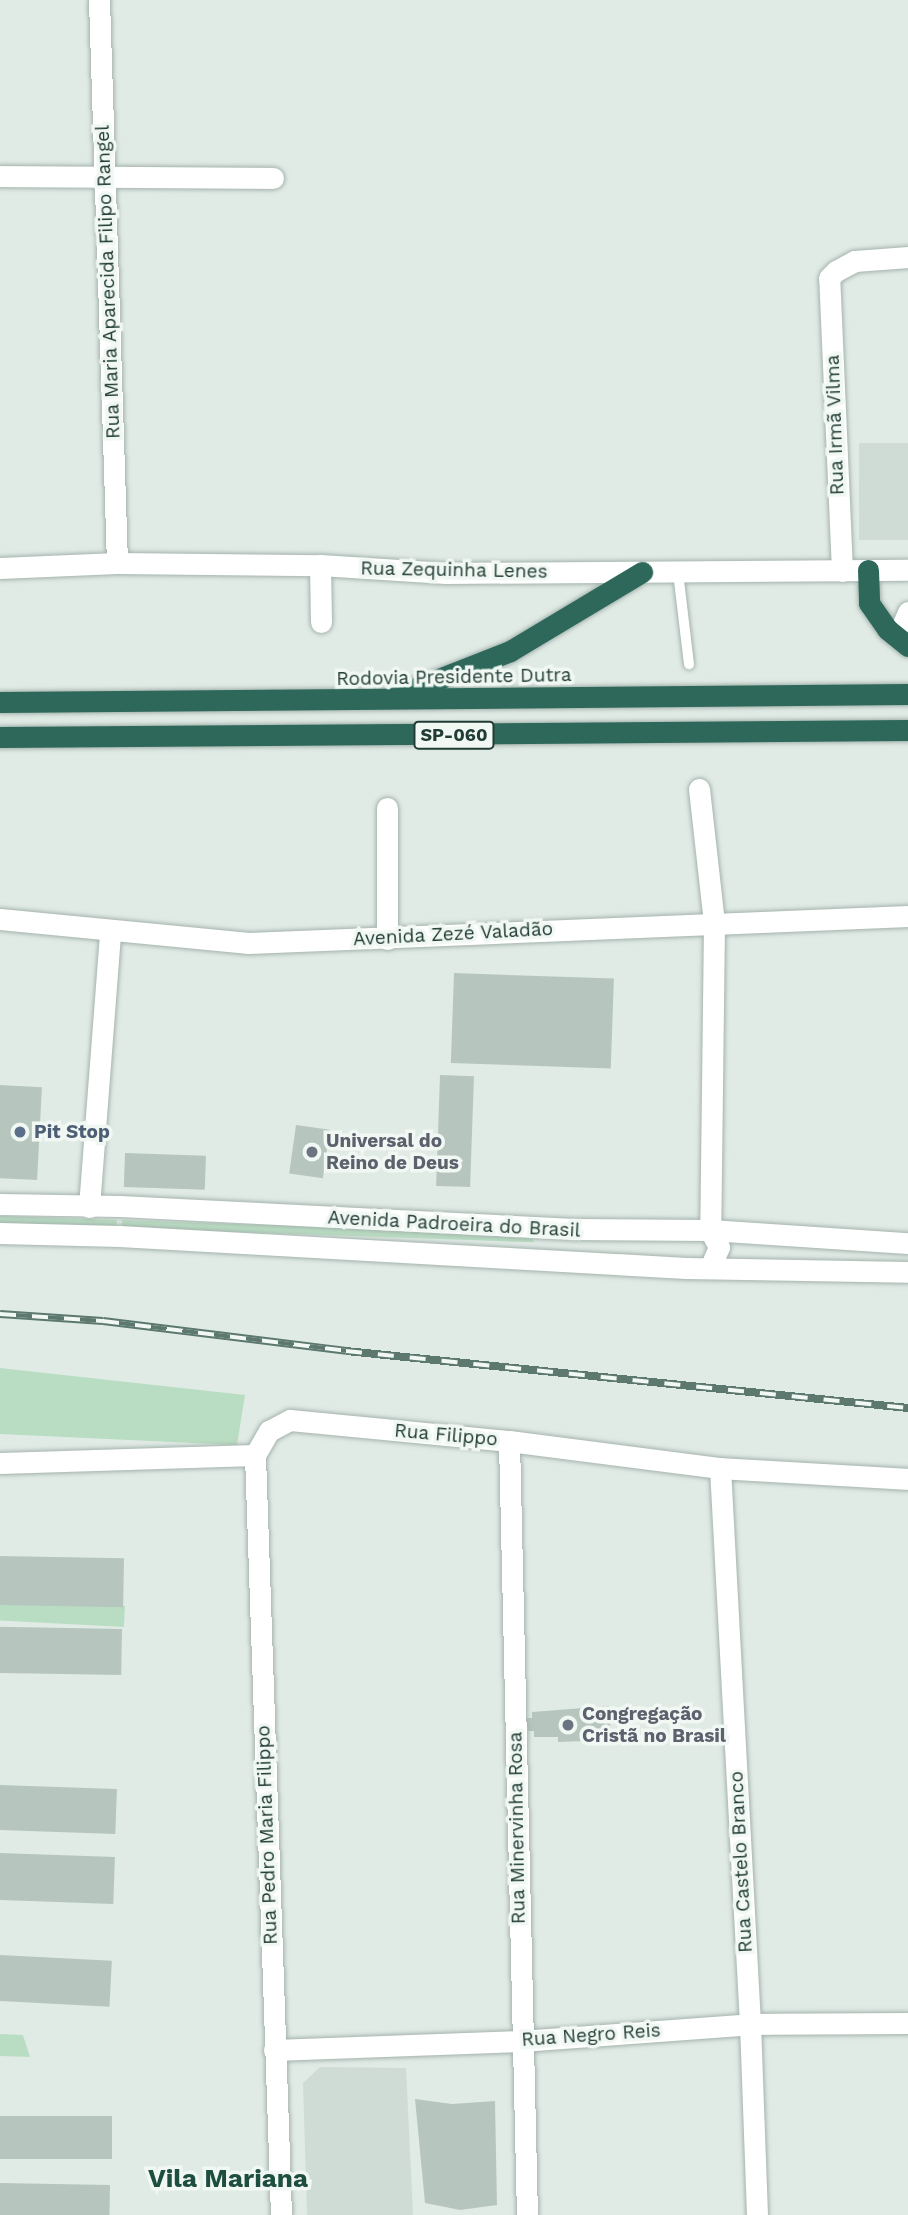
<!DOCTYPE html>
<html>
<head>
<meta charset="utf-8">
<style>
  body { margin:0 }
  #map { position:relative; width:908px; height:2215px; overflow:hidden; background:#e1ebe6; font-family:"Work Sans",sans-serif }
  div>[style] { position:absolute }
  .built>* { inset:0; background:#cfdbd5; transform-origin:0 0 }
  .green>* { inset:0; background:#b9ddc2; transform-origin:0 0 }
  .building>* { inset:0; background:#b6c6bf; transform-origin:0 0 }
  .roads { filter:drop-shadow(0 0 2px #a4b3ad) drop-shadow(0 0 2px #a4b3ad) }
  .service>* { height:10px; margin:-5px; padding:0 5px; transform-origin:5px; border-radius:5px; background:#fff }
  .minor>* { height:21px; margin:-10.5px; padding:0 10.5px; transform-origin:10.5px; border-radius:10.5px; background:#fff }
  .tertiary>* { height:21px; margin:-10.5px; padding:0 10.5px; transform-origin:10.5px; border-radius:10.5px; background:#fff }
  .secondary>* { height:21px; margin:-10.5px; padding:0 10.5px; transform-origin:10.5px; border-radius:10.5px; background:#fff }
  .motorway>* { height:21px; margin:-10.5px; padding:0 10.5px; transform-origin:10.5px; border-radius:10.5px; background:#2d685a }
  .rail>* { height:8px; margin-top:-4px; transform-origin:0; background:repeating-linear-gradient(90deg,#f1f8f4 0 16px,#5c786f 0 32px); box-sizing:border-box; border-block:2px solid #5c786f }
  .dots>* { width:19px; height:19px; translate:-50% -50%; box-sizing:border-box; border:4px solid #f1f8f4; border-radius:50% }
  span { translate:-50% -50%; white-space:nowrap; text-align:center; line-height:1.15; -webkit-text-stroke:7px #f1f8f4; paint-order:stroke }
  .shield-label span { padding:2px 5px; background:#f1f8f4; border:2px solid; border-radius:5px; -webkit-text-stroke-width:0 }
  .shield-label { font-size:18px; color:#213c34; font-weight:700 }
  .street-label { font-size:19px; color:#213c34 }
  .service-label { font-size:19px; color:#4e5e75; font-weight:700 }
  .left { translate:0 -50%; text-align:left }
  .worship-label { font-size:19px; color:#5b616d; font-weight:700 }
  .district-label { font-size:26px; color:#1d4e40; font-weight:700 }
</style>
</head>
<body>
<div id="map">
  <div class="built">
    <div style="left:908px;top:443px;width:97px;height:49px;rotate:90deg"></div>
    <div style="clip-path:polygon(320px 2067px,406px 2068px,413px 2215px,307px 2215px,303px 2083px)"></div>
  </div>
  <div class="green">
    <div style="left:0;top:1216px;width:117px;height:8px;rotate:2deg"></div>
    <div style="left:122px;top:1220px;width:412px;height:8px;rotate:2deg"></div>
    <div style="clip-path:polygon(0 1368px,245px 1395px,237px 1445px,0 1434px)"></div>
    <div style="left:125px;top:1606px;width:21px;height:125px;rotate:93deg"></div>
    <div style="clip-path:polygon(0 2034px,23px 2035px,30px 2057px,0 2056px)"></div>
  </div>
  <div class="building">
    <div style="left:454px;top:973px;width:160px;height:90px;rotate:2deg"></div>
    <div style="left:440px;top:1075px;width:34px;height:111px;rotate:2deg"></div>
    <div style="left:0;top:1085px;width:42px;height:93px;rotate:3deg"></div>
    <div style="left:296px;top:1125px;width:34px;height:49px;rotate:8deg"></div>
    <div style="left:125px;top:1153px;width:81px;height:34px;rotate:2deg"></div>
    <div style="left:0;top:1556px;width:124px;height:49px;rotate:1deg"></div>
    <div style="left:122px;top:1629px;width:46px;height:122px;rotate:91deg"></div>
    <div style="clip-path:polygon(609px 1706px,611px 1740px,558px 1742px,558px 1737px,534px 1737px,534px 1731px,528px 1731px,526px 1718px,532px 1718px,532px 1712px)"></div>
    <div style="left:0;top:1785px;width:117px;height:45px;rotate:2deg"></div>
    <div style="left:0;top:1853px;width:115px;height:47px;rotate:2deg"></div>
    <div style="left:0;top:1955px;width:112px;height:46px;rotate:3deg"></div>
    <div style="clip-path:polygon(415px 2099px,452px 2104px,495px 2101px,497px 2205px,460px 2210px,425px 2203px)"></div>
    <div style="left:0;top:2116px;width:112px;height:43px"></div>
    <div style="left:0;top:2183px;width:110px;height:32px;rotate:1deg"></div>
  </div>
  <div class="roads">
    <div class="service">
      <div style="left:678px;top:572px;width:93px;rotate:83.2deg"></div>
    </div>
    <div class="minor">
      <div style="left:99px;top:0;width:563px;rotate:88.17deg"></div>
      <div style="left:0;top:176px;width:273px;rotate:0.4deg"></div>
      <div style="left:842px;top:571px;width:293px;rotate:-92.5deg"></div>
      <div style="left:829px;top:278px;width:10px;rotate:-45deg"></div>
      <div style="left:836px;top:271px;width:21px;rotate:-28deg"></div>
      <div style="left:855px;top:261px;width:53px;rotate:-4.3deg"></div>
      <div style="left:699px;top:789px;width:135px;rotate:83.6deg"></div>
      <div style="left:714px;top:923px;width:307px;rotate:90.7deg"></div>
      <div style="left:387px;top:939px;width:131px;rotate:-90deg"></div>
      <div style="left:89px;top:1207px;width:277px;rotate:-85.6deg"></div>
      <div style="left:509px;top:1441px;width:774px;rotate:88.67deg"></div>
      <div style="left:255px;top:1455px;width:760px;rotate:88.04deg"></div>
      <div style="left:720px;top:1468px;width:557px;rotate:86.91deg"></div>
      <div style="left:750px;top:2024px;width:191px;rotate:87.9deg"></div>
      <div style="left:274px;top:2050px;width:247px;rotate:-2.1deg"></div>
      <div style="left:521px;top:2041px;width:230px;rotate:-4.2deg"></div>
      <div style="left:750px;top:2024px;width:158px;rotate:-0.4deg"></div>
    </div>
    <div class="tertiary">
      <div style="left:320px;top:565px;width:57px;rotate:89deg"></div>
      <div style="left:0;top:568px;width:117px;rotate:-2.4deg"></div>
      <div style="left:117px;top:563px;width:203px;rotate:0.6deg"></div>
      <div style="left:320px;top:565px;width:126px;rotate:3.6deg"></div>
      <div style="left:446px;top:573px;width:462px;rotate:-0.4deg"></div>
      <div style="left:908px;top:612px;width:15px;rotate:113deg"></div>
      <div style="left:902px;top:626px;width:16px;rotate:68deg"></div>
      <div style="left:0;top:919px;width:250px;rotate:5.5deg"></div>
      <div style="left:249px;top:943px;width:660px;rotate:-2.35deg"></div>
      <div style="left:0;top:1463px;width:255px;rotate:-1.8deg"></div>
      <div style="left:255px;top:1455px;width:28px;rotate:-60deg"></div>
      <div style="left:269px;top:1431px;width:24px;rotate:-28deg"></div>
      <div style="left:290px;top:1420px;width:220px;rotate:5.5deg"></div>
      <div style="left:509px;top:1441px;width:213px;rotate:7.3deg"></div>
      <div style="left:720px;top:1468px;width:188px;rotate:3.3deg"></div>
    </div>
    <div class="secondary">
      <div style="left:0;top:1204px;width:120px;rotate:1deg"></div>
      <div style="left:120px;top:1206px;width:455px;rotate:2.9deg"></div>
      <div style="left:574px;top:1229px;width:136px;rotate:0.4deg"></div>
      <div style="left:710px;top:1230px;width:198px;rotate:3.8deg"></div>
      <div style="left:0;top:1233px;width:119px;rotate:1.4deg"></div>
      <div style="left:119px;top:1236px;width:568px;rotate:3.23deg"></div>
      <div style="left:686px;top:1268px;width:222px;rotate:1deg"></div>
      <div style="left:710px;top:1268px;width:23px;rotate:-67deg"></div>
      <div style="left:719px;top:1247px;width:19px;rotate:-118deg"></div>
    </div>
    <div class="motorway">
      <div style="left:868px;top:570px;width:33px;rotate:88deg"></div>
      <div style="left:869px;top:603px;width:32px;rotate:55deg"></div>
      <div style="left:887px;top:629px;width:27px;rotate:39deg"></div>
      <div style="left:398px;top:695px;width:120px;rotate:-21.4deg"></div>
      <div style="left:510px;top:651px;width:154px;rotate:-30.9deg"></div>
      <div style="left:0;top:702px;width:908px;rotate:-0.5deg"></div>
      <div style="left:0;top:737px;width:908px;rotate:-0.44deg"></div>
    </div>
  </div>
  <div class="rail">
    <div style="left:0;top:1314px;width:103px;rotate:3.9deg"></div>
    <div style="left:103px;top:1321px;width:245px;rotate:7deg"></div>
    <div style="left:346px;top:1351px;width:565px;rotate:5.79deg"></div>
  </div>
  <div class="dots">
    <div style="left:20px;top:1132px;background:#5c6f8a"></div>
    <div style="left:312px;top:1152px;background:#6b7280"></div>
    <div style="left:568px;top:1725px;background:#6b7280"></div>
  </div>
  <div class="shield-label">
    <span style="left:454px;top:735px">SP-060</span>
  </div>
  <div class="street-label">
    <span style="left:108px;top:282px;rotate:-92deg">Rua Maria Aparecida Filipo Rangel</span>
    <span style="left:835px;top:425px;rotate:-92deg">Rua Irmã Vilma</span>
    <span style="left:454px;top:570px;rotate:1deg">Rua Zequinha Lenes</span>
    <span style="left:454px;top:677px;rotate:-1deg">Rodovia Presidente Dutra</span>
    <span style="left:453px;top:934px;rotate:-3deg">Avenida Zezé Valadão</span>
    <span style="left:454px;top:1224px;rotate:3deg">Avenida Padroeira do Brasil</span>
    <span style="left:446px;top:1435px;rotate:5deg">Rua Filippo</span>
    <span style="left:517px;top:1828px;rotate:-91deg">Rua Minervinha Rosa</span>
    <span style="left:267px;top:1835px;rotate:-92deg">Rua Pedro Maria Filippo</span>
    <span style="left:741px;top:1862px;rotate:-93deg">Rua Castelo Branco</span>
    <span style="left:591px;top:2035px;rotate:-4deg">Rua Negro Reis</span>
  </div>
  <div class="service-label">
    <span class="left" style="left:34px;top:1132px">Pit Stop</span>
  </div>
  <div class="worship-label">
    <span class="left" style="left:326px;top:1152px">Universal do<br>Reino de Deus</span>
    <span class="left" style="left:582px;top:1725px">Congregação<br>Cristã no Brasil</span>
  </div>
  <div class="district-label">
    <span style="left:228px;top:2179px">Vila Mariana</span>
  </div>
</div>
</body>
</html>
